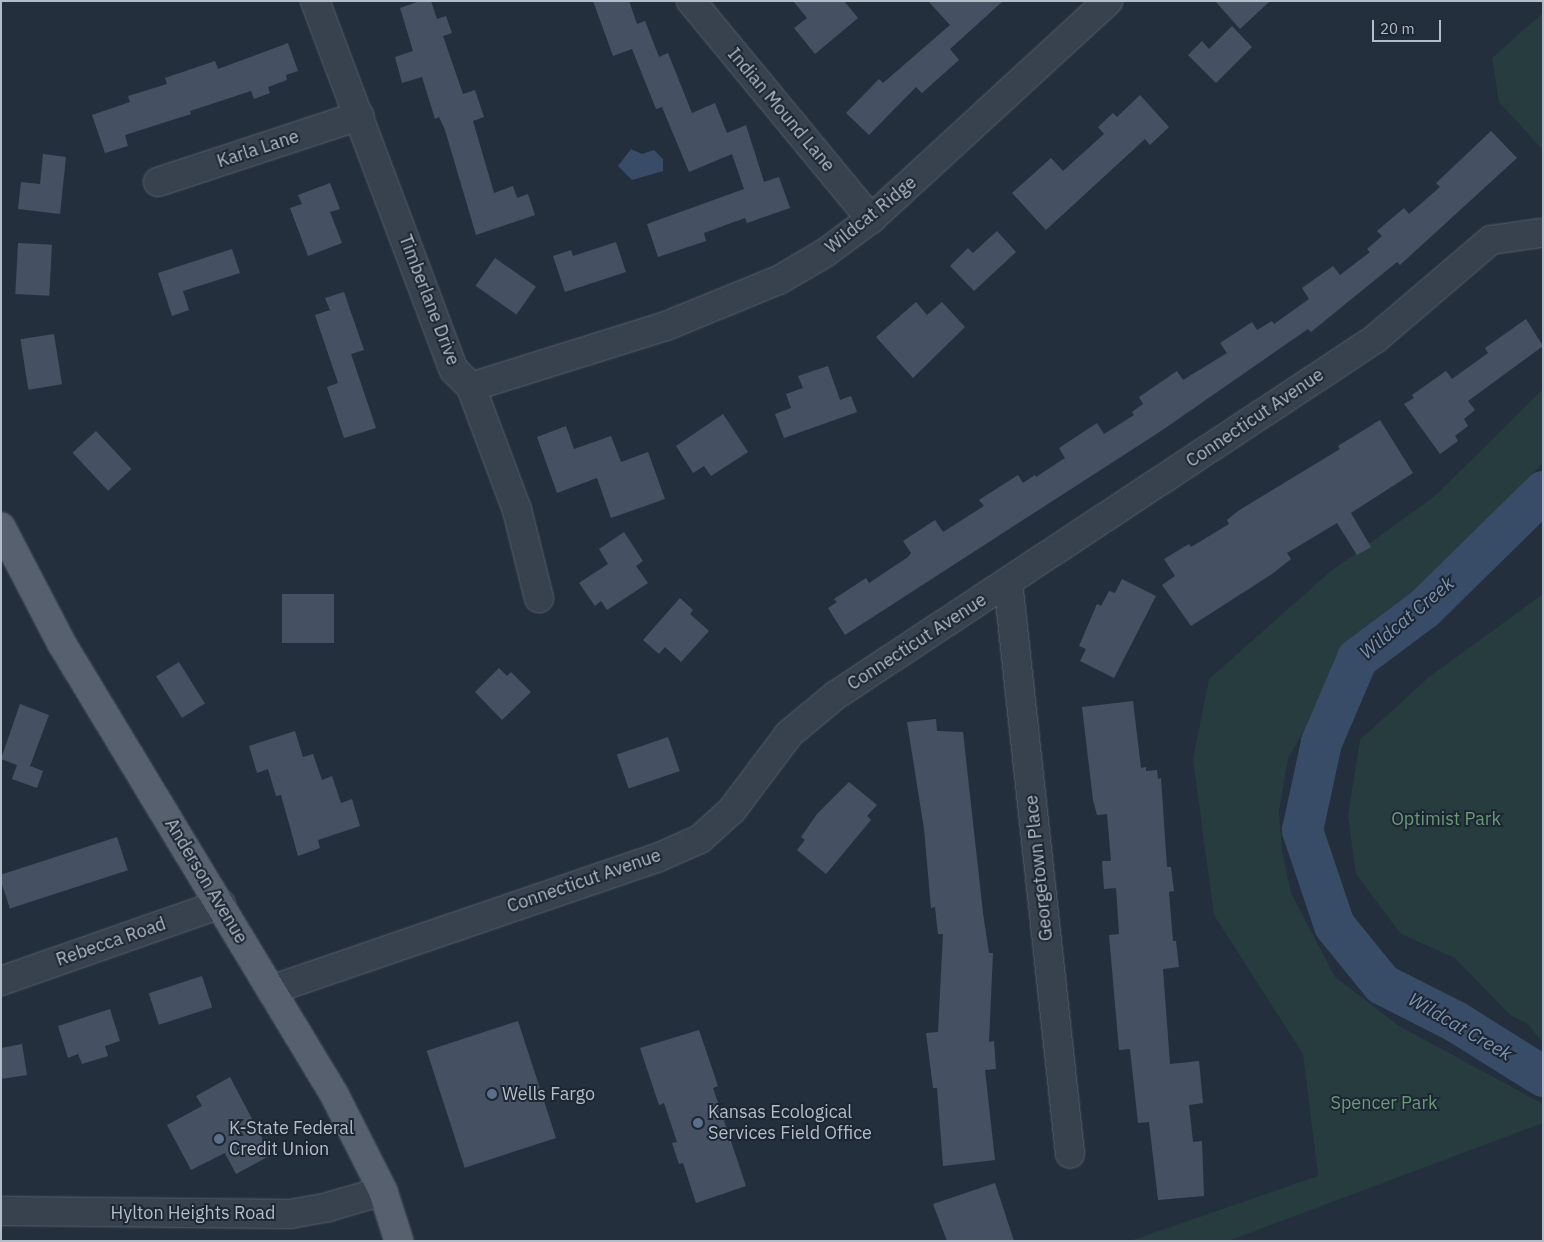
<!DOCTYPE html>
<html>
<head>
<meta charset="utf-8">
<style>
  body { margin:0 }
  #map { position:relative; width:1544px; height:1242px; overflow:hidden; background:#242f3e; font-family:"IBM Plex Sans",sans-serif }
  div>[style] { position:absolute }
  .green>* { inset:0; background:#263c3f }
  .water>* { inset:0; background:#394c67 }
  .river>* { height:41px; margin:-20.5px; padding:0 20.5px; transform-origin:20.5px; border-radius:20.5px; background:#394c67 }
  .building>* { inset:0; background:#455162; transform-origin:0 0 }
  .roads { filter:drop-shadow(0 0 1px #565f6c) drop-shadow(0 0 1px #565f6c) }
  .minor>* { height:28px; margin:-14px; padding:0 14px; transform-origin:14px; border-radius:14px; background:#38414e }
  .major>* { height:28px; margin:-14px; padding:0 14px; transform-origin:14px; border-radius:14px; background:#56606e }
  .dots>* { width:14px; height:14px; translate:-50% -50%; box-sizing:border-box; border:2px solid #1d2633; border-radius:50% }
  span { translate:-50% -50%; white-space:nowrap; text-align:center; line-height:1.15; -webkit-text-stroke:4px #1d2633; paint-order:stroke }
  .street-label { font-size:18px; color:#b4bcc9 }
  .park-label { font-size:18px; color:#6b9a76 }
  .poi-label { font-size:18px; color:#b4bcc9 }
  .left { translate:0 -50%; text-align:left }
  .water-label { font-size:19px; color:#7c92b1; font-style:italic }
  .frame { position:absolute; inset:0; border:2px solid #b4bcc9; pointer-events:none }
  .scale { position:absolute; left:1372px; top:20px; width:69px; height:22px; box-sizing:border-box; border:2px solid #b4bcc9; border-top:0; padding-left:6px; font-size:15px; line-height:18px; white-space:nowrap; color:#b4bcc9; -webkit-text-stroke:4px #1d2633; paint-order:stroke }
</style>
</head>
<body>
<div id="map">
  <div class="green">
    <div style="clip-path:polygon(1543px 13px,1543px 150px,1499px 102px,1492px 58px)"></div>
    <div style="clip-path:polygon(1543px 389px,1543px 463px,1424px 586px,1352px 649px,1288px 758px,1279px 812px,1282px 851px,1291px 893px,1335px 977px,1399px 1026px,1543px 1104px,1543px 1123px,1228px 1241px,1130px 1241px,1318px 1176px,1303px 1054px,1214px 915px,1193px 759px,1209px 679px,1330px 572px,1435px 496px)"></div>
    <div style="clip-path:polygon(1543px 594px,1543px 1043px,1527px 1023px,1511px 1016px,1455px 958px,1401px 934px,1356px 874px,1348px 816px,1360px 740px,1429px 677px)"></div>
  </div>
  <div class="water">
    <div style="clip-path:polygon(631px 149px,642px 154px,654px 150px,663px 159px,663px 171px,632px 180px,618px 166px)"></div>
  </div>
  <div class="river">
    <div style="left:1543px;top:491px;width:167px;rotate:135.5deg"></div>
    <div style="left:1424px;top:608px;width:84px;rotate:143.3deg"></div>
    <div style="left:1357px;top:658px;width:91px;rotate:113.2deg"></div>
    <div style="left:1321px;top:742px;width:90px;rotate:102.2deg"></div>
    <div style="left:1302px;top:830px;width:100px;rotate:71.4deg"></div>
    <div style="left:1334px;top:925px;width:76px;rotate:50.9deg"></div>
    <div style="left:1382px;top:984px;width:82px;rotate:26.9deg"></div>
    <div style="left:1455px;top:1021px;width:104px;rotate:32deg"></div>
  </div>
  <div class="building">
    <div style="clip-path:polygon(420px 1px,431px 1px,437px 19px,446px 16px,452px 33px,443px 36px,463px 94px,475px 90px,484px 117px,473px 121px,494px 193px,513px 186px,517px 198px,528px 194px,535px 215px,476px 235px,445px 130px,439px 117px,435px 119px,422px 77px,402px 83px,395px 57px,413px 51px,400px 8px)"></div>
    <div style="clip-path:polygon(593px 1px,629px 1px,637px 24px,645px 21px,659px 57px,668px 53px,692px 113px,715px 103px,727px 133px,746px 125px,764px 182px,779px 177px,790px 208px,747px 223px,745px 218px,704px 233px,706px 241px,658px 257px,647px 224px,744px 189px,732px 154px,689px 172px,662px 107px,656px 109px,632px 49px,613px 56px)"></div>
    <div style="clip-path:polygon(793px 1px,844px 1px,858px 18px,815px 54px,794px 28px,807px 18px)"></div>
    <div style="clip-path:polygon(928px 1px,1003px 1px,950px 49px,959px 60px,922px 93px,916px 87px,869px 135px,846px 113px,879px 79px,883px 83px,950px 25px)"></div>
    <div style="clip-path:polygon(1215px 1px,1270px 1px,1240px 29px)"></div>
    <div style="clip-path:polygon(1232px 26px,1252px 47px,1216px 83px,1188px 55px,1202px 41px,1209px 49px)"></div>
    <div style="clip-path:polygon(288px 43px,298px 71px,286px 75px,287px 80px,268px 87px,270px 93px,254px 99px,251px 91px,190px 111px,191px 114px,125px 135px,128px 146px,105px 153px,92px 115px,130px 102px,128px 96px,167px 84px,165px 78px,215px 61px,218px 69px)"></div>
    <div style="clip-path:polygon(1140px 95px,1169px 127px,1150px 145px,1145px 139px,1046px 230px,1012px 193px,1051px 158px,1063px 171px,1104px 134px,1098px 127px,1113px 113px,1117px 117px)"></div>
    <div style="clip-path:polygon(1491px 131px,1517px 158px,1400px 265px,1397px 262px,1311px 332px,1308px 329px,1161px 431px,845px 635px,828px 608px,837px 602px,834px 599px,866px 578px,869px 583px,908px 557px,911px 553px,903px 541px,935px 520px,943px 532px,984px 506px,979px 500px,1018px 475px,1023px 483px,1035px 475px,1036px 477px,1065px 458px,1059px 448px,1097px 423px,1104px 434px,1134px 415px,1132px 412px,1143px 404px,1139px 397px,1177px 371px,1183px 380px,1227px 353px,1220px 343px,1252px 322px,1257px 330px,1272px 321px,1274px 324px,1309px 299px,1302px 288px,1333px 266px,1340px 275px,1370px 252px,1367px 249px,1382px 236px,1377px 231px,1404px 208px,1409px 214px,1440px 187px,1436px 183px)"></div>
    <div style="clip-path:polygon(43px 154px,66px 157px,60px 214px,18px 209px,21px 182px,40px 184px)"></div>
    <div style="clip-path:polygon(330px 183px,340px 209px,330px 212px,342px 243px,308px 256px,290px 208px,302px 204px,298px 195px)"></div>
    <div style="clip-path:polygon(997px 231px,1016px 252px,974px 291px,950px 266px,968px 248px,973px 253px)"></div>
    <div style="clip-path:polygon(616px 242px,626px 272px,565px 292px,553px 256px,571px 250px,573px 256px)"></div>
    <div style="left:18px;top:243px;width:34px;height:51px;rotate:3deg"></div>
    <div style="clip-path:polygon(232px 249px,240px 273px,183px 291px,189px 310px,172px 316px,158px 273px)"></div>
    <div style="left:495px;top:258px;width:50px;height:34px;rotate:35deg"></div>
    <div style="clip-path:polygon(344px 292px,364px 350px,351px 354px,376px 428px,344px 438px,327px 387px,338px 383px,315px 315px,330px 310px,325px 298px)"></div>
    <div style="clip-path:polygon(916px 302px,927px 315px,942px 302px,965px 327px,913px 378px,876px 337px)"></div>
    <div style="clip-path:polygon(1526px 319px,1543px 346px,1468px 401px,1475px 410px,1464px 419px,1468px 426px,1455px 436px,1458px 441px,1440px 454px,1404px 404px,1414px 398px,1412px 395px,1446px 371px,1452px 379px,1488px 353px,1485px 348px)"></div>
    <div style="left:54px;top:334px;width:51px;height:34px;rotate:81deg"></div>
    <div style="clip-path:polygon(828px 366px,840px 400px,851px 396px,857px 412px,784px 438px,775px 414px,791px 408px,786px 394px,803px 388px,798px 376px)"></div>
    <div style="clip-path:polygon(723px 414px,748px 452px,711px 476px,704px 466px,693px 473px,676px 446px)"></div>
    <div style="clip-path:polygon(1380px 420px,1413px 473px,1351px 513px,1371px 547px,1357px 555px,1337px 523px,1287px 553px,1291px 559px,1272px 574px,1191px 626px,1162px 585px,1175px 576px,1164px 559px,1189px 544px,1191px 547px,1229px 524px,1227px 520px,1238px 511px,1340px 449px,1338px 446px)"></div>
    <div style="clip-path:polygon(566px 426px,574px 449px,611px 436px,621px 462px,648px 452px,665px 499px,611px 518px,597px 478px,557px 493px,537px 437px)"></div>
    <div style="left:96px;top:431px;width:52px;height:32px;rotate:47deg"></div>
    <div style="clip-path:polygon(624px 532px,643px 561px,636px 566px,648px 583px,607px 610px,601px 601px,595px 606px,579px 583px,608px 564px,599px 549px)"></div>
    <div style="clip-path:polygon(1122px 579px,1156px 596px,1114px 678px,1080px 661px,1086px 649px,1079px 646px,1097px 604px,1101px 606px,1109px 591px,1115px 593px)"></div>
    <div style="left:282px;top:594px;width:52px;height:49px"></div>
    <div style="clip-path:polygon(680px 598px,693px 610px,690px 614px,709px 631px,681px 662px,665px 647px,659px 654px,643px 640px)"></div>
    <div style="left:179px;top:662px;width:49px;height:27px;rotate:58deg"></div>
    <div style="clip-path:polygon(499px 668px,507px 676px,511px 672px,531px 692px,502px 720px,475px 692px)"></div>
    <div style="clip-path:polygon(1133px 701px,1141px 768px,1146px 767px,1146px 771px,1157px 770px,1158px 779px,1161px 778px,1167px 867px,1171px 867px,1174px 891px,1169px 892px,1173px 941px,1176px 941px,1179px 967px,1163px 969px,1170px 1064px,1199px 1061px,1203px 1103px,1189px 1105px,1193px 1142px,1202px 1141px,1204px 1196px,1158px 1200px,1149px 1122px,1138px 1123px,1130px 1049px,1119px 1050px,1109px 935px,1119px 934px,1116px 888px,1104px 889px,1102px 861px,1111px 861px,1107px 814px,1097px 815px,1093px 800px,1082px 707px)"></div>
    <div style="clip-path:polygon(20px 704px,49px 715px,30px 766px,43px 771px,37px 788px,12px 779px,17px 765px,1px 759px)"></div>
    <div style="clip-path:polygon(936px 719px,937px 731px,963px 732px,983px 913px,989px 953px,993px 953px,989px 1042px,994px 1041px,996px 1069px,985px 1070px,995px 1160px,943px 1166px,937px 1088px,933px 1088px,926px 1033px,938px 1032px,943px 934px,938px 934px,935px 907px,931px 908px,924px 829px,907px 722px)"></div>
    <div style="clip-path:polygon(295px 731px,303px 757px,313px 754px,322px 780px,332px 776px,341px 803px,352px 799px,360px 826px,318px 840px,320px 848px,298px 856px,281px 795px,276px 796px,268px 769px,257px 773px,249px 746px)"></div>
    <div style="left:668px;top:737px;width:36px;height:54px;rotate:71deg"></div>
    <div style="clip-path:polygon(849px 782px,877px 805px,867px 816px,871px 820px,826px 874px,797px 850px,805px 840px,801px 837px,817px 814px)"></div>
    <div style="left:117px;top:837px;width:35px;height:124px;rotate:72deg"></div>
    <div style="left:202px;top:976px;width:33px;height:56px;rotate:72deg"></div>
    <div style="clip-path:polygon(110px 1009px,120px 1041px,105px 1046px,108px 1056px,82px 1064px,78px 1054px,68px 1058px,58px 1026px)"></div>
    <div style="left:518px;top:1021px;width:123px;height:96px;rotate:72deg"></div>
    <div style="clip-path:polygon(699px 1030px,718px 1086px,713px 1088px,746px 1186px,696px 1203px,683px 1163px,679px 1164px,672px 1143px,677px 1142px,664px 1103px,659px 1105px,640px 1048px)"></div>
    <div style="clip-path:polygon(22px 1044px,27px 1075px,1px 1079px,1px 1048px)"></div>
    <div style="clip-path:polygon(230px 1077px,271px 1155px,236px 1174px,225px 1153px,191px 1170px,167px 1125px,202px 1106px,196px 1096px)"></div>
    <div style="clip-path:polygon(995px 1183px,1014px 1241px,947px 1241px,933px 1204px)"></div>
  </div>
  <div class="roads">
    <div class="minor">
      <div style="left:315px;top:1px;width:394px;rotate:69.4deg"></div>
      <div style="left:454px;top:370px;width:24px;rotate:45deg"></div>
      <div style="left:471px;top:387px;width:131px;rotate:69.5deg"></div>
      <div style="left:517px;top:510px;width:91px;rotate:76deg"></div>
      <div style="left:691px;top:1px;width:283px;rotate:50.5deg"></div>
      <div style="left:158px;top:182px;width:212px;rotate:-18.2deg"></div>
      <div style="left:471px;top:387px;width:204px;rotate:-17.4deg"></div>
      <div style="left:666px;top:326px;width:122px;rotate:-22.2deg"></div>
      <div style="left:779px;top:280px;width:53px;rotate:-30.4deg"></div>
      <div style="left:825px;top:253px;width:57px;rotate:-36.5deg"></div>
      <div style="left:871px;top:219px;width:322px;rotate:-42.6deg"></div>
      <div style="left:1008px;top:582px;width:575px;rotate:83.81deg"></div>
      <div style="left:1px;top:981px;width:233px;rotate:-19.3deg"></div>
      <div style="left:271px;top:990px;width:408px;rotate:-18.9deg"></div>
      <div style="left:657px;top:858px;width:47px;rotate:-23.8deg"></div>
      <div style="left:700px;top:839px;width:43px;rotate:-42.2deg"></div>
      <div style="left:732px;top:810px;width:95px;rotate:-53.1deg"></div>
      <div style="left:789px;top:734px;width:61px;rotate:-39.7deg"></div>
      <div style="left:836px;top:695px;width:646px;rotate:-33.44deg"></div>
      <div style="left:1375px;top:339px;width:153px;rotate:-40.5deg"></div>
      <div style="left:1491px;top:240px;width:49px;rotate:-8.1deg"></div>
      <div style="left:1px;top:1211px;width:289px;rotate:0.6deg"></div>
      <div style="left:290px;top:1214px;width:39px;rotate:-10deg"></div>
      <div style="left:328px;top:1207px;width:57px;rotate:-16.2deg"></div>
    </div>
    <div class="major">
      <div style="left:1px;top:527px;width:132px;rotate:62.5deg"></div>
      <div style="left:62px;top:644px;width:526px;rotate:58.85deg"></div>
      <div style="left:334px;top:1094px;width:109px;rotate:63.2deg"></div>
      <div style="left:383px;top:1191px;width:52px;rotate:72.3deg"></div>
    </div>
  </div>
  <div class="dots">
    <div style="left:492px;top:1094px;background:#5c6f8a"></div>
    <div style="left:698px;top:1123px;background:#5c6f8a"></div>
    <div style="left:219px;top:1139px;background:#5c6f8a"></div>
  </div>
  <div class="street-label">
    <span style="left:781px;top:110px;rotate:50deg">Indian Mound Lane</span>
    <span style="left:258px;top:149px;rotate:-18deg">Karla Lane</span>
    <span style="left:871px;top:215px;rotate:-39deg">Wildcat Ridge</span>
    <span style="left:429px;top:300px;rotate:69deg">Timberlane Drive</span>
    <span style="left:1255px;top:418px;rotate:-34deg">Connecticut Avenue</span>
    <span style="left:917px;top:642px;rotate:-33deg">Connecticut Avenue</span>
    <span style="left:1039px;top:868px;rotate:-96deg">Georgetown Place</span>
    <span style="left:206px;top:881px;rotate:59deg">Anderson Avenue</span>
    <span style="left:584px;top:881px;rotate:-19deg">Connecticut Avenue</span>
    <span style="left:111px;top:942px;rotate:-19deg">Rebecca Road</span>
    <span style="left:193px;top:1213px">Hylton Heights Road</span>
  </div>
  <div class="park-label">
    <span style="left:1446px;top:819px">Optimist Park</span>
    <span style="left:1384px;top:1103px">Spencer Park</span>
  </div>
  <div class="poi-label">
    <span class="left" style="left:502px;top:1094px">Wells Fargo</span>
    <span class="left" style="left:708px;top:1123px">Kansas Ecological<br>Services Field Office</span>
    <span class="left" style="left:229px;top:1139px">K-State Federal<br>Credit Union</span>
  </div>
  <div class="water-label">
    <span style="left:1407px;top:618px;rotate:-40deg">Wildcat Creek</span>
    <span style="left:1460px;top:1027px;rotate:30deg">Wildcat Creek</span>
  </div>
  <div class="frame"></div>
  <div class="scale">20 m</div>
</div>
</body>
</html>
